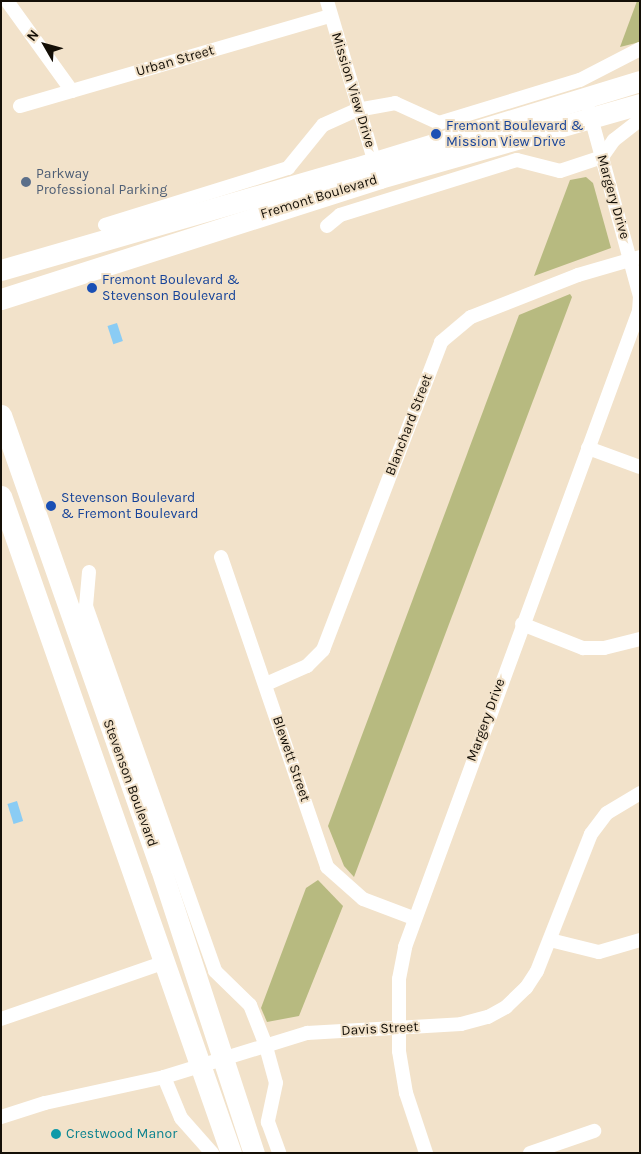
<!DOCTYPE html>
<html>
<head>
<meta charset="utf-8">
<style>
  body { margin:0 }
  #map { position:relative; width:641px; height:1154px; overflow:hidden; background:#f2e2ca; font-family:Karla,sans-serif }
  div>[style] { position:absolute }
  .green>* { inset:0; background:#b7ba80 }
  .water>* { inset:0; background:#8accf4; transform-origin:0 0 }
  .minor>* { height:14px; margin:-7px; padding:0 7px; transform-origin:7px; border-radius:7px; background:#fff }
  .primary>* { height:21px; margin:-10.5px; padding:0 10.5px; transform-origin:10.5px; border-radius:10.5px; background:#fff }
  .dots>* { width:14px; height:14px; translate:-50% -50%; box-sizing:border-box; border:2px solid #f2e2ca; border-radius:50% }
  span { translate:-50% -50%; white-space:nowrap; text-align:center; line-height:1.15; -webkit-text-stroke:4px #f2e2ca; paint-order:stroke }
  .street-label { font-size:14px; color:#140f07 }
  .transit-label { font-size:14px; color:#164399 }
  .left { translate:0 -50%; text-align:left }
  .service-label { font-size:14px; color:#4e5e75 }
  .culture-label { font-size:14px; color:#0d838f }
  .frame { position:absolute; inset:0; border:2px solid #140f07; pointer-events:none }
  .north { position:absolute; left:20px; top:20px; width:50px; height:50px; -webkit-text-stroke:4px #f2e2ca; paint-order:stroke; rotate:308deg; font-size:14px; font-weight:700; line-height:20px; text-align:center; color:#140f07 }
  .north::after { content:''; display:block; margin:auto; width:18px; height:22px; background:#140f07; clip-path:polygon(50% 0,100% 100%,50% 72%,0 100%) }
</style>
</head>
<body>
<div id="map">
  <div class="green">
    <div style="clip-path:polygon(637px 1px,640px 1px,640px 42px,620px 47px)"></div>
    <div style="clip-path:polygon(586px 177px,593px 183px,611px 248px,534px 276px,570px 180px)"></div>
    <div style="clip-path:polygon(570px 294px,572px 297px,354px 877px,344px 866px,328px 826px,519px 315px)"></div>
    <div style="clip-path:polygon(318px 880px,343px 906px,299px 1016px,267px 1022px,261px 1008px,306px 888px)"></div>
  </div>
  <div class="water">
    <div style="left:117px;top:323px;width:19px;height:10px;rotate:72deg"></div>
    <div style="left:17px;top:801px;width:21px;height:10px;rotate:73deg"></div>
  </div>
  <div class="minor">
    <div style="left:7px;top:1px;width:111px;rotate:54.2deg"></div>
    <div style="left:327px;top:1px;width:166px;rotate:73.5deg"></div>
    <div style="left:20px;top:106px;width:323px;rotate:-16.2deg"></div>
    <div style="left:589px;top:110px;width:193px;rotate:74.7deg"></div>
    <div style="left:105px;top:225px;width:192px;rotate:-17.3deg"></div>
    <div style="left:288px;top:168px;width:55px;rotate:-50.9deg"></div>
    <div style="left:323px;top:125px;width:37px;rotate:-24deg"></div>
    <div style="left:357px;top:110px;width:39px;rotate:-10deg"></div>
    <div style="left:395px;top:103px;width:48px;rotate:24.4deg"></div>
    <div style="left:439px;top:123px;width:147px;rotate:-17deg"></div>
    <div style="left:580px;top:80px;width:68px;rotate:-27.3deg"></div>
    <div style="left:327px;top:226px;width:17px;rotate:-40deg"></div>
    <div style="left:340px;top:215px;width:185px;rotate:-17.3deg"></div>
    <div style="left:517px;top:160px;width:44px;rotate:14.3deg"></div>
    <div style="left:560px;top:171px;width:44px;rotate:-18.4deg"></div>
    <div style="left:602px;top:157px;width:21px;rotate:-55deg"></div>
    <div style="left:614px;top:140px;width:33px;rotate:-38deg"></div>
    <div style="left:588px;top:448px;width:55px;rotate:20.1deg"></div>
    <div style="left:221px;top:557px;width:328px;rotate:71.1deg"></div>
    <div style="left:327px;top:867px;width:48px;rotate:41.6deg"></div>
    <div style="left:363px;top:899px;width:53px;rotate:20.8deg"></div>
    <div style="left:89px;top:572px;width:34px;rotate:95deg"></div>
    <div style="left:86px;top:606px;width:387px;rotate:70.5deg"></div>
    <div style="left:215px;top:971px;width:49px;rotate:44.2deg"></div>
    <div style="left:250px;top:1005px;width:41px;rotate:68.5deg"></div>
    <div style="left:265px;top:1043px;width:41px;rotate:74.6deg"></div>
    <div style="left:276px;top:1083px;width:40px;rotate:102deg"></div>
    <div style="left:268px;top:1122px;width:33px;rotate:70deg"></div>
    <div style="left:522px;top:624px;width:66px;rotate:21.5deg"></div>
    <div style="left:583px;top:648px;width:21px"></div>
    <div style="left:604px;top:648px;width:37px;rotate:-14deg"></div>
    <div style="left:266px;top:684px;width:45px;rotate:-23.7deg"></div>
    <div style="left:307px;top:666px;width:23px;rotate:-45deg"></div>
    <div style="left:323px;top:650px;width:330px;rotate:-69deg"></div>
    <div style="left:441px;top:342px;width:39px;rotate:-40deg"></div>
    <div style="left:471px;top:317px;width:115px;rotate:-21.4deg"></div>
    <div style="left:578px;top:275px;width:65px;rotate:-16.2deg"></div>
    <div style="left:550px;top:940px;width:50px;rotate:13.8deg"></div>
    <div style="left:599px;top:952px;width:43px;rotate:-16.3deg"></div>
    <div style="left:1px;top:1019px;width:175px;rotate:-19.1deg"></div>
    <div style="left:164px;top:1077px;width:44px;rotate:67.5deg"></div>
    <div style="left:181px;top:1118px;width:47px;rotate:48.5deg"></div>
    <div style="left:1px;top:1117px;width:46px;rotate:-17.7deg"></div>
    <div style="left:45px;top:1103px;width:122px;rotate:-12.3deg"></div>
    <div style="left:164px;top:1077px;width:150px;rotate:-17.1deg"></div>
    <div style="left:307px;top:1033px;width:154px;rotate:-3.3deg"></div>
    <div style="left:461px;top:1024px;width:28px;rotate:-15deg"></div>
    <div style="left:488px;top:1017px;width:21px;rotate:-29deg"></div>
    <div style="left:506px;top:1007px;width:28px;rotate:-44deg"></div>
    <div style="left:526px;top:988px;width:20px;rotate:-57deg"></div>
    <div style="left:537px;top:971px;width:147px;rotate:-68.5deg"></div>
    <div style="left:591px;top:834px;width:26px;rotate:-53deg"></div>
    <div style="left:607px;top:813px;width:39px;rotate:-31deg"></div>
    <div style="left:426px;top:1153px;width:63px;rotate:-108.4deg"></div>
    <div style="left:406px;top:1093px;width:43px;rotate:-99.5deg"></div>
    <div style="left:399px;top:1051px;width:72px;rotate:-90deg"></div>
    <div style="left:399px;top:979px;width:33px;rotate:-79deg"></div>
    <div style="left:405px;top:947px;width:678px;rotate:-69.8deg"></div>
    <div style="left:639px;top:311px;width:14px;rotate:-86deg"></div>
    <div style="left:530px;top:1153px;width:68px;rotate:-19deg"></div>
  </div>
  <div class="primary">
    <div style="left:1px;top:270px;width:365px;rotate:-16.1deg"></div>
    <div style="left:352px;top:169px;width:301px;rotate:-17deg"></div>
    <div style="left:1px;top:299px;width:398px;rotate:-17.7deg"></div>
    <div style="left:380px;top:178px;width:270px;rotate:-15.9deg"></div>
    <div style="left:1px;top:415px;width:481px;rotate:70.6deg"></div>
    <div style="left:161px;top:869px;width:299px;rotate:71.9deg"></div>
    <div style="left:1px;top:496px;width:696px;rotate:70.71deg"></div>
  </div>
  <div class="dots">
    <div style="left:436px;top:134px;background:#1a4fb4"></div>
    <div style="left:26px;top:182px;background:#5c6f8a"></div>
    <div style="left:92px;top:288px;background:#1a4fb4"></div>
    <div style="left:51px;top:506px;background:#1a4fb4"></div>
    <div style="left:56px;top:1134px;background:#0f9aa8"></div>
  </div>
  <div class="street-label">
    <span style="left:175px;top:61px;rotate:-16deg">Urban Street</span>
    <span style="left:353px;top:90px;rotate:73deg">Mission View Drive</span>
    <span style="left:319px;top:197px;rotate:-17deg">Fremont Boulevard</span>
    <span style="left:613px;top:197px;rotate:74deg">Margery Drive</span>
    <span style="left:409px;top:425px;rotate:-69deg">Blanchard Street</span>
    <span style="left:486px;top:720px;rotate:-70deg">Margery Drive</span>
    <span style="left:291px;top:759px;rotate:71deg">Blewett Street</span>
    <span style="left:130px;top:783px;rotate:70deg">Stevenson Boulevard</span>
    <span style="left:380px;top:1029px;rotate:-3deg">Davis Street</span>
  </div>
  <div class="transit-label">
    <span class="left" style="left:446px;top:134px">Fremont Boulevard &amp;<br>Mission View Drive</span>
    <span class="left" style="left:102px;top:288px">Fremont Boulevard &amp;<br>Stevenson Boulevard</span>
    <span class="left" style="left:61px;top:506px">Stevenson Boulevard<br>&amp; Fremont Boulevard</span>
  </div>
  <div class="service-label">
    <span class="left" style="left:36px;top:182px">Parkway<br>Professional Parking</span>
  </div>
  <div class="culture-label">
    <span class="left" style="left:66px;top:1134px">Crestwood Manor</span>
  </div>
  <div class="frame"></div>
  <div class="north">N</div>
</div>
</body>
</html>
